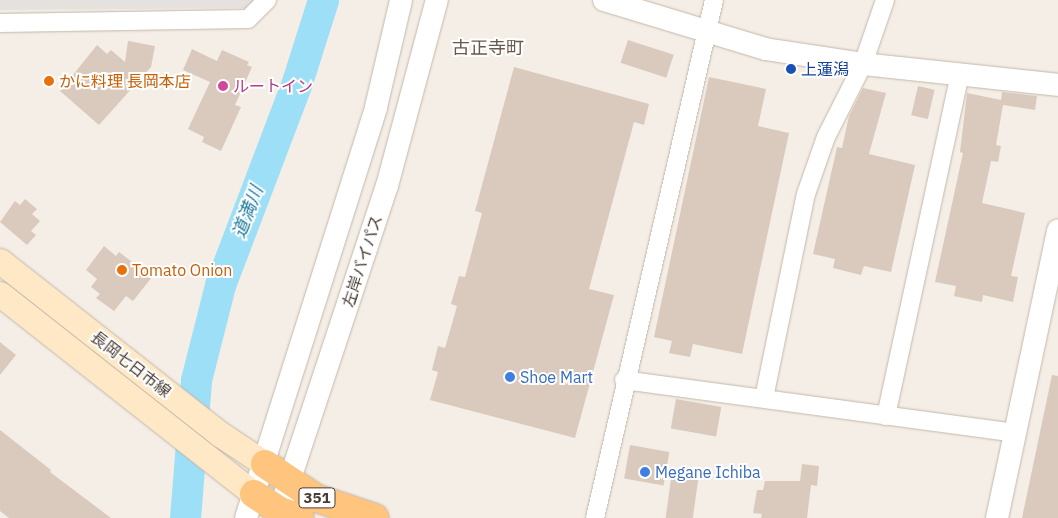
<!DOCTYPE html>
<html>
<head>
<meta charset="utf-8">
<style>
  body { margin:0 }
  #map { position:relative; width:1058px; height:518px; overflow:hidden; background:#f4eee6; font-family:"IBM Plex Sans","Noto Sans JP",sans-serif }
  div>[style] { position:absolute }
  .parking>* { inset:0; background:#e5e1de }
  .river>* { height:31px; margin:-15.5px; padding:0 15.5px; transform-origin:15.5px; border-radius:15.5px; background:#9ddff6 }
  .building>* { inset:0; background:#dacabd; transform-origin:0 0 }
  .roads { filter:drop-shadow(0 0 1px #c4b7aa) drop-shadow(0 0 1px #c4b7aa) }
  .minor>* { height:18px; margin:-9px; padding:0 9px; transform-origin:9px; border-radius:9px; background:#fff }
  .tertiary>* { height:22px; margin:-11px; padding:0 11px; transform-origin:11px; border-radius:11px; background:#fff }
  .secondary>* { height:25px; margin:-12.5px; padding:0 12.5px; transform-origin:12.5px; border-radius:12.5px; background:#ffe8c5 }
  .trunk>* { height:28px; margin:-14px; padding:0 14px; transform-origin:14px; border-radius:14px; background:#ffc47d }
  .dots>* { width:14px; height:14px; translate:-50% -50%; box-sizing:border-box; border:2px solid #fff; border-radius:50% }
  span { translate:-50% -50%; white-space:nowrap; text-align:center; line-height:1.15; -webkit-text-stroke:4px #fff; paint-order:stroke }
  .shield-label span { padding:1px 4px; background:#fff; border:1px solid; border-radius:4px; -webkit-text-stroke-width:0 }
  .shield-label { font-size:15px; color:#483d34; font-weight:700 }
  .transit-label { font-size:16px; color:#164399 }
  .left { translate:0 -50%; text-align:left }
  .food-label { font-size:16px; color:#c56008 }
  .hotel-label { font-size:16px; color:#b23c85 }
  .street-label { font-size:16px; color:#483d34 }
  .shop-label { font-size:16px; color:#366cbe }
  .neighbourhood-label { font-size:18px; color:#6b594b }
  .water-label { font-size:18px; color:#20799b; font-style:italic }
</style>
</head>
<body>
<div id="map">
  <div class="parking">
    <div style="clip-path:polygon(0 0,254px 0,246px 8px,0 10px)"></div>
  </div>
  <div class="river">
    <div style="left:185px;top:518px;width:138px;rotate:-85.4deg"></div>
    <div style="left:196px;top:380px;width:98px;rotate:-75.8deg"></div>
    <div style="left:220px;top:285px;width:217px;rotate:-69.2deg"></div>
    <div style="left:297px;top:82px;width:86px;rotate:-72.4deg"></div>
  </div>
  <div class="building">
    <div style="left:628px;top:40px;width:48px;height:24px;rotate:18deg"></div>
    <div style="clip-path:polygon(128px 41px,155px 46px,151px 67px,99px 125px,60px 91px,97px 45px,107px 54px,111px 50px,125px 62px)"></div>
    <div style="clip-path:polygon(192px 49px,217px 61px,222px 50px,249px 62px,247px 65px,252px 67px,235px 105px,241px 107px,221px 151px,202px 142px,204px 137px,188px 129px,210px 82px,183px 70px)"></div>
    <div style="clip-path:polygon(514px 67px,649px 104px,644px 125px,634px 122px,589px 289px,614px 295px,575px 438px,430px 400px,438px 372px,432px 370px,438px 346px,445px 348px,457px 306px,451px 304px,459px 276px,465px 277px,482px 213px,475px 211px)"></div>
    <div style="clip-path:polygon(709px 77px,766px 89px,758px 126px,789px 133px,742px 354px,693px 344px,690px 357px,669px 353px,672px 341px,654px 337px)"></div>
    <div style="left:918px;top:86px;width:17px;height:30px;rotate:13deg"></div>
    <div style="clip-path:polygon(863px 88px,886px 93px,869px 154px,915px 165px,891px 272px,864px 266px,861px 275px,833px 268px,835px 259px,813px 254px,837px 147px,842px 148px,849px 116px)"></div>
    <div style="clip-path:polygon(1002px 92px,1037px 96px,1035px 110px,1003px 105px,996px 145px,1001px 146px,998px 162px,991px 161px,982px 203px,1025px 213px,1011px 276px,1018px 277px,1013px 302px,983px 295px,982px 302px,954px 296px,956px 286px,935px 282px,963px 153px,960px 152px,967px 93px,1001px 100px)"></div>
    <div style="clip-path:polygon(25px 199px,37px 209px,32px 214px,40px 221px,31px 231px,36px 235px,27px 245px,0 222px,15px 201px,20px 205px)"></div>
    <div style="clip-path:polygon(104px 246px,116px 256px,119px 252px,152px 277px,133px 301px,126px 296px,114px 311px,96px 298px,100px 294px,91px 287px,97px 279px,86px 270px)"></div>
    <div style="clip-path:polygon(0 342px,16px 355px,0 375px)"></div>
    <div style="clip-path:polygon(1052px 375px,1058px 376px,1058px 518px,1022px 518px)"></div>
    <div style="left:676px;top:399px;width:46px;height:30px;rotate:10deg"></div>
    <div style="clip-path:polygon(0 430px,51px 470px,50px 472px,111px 518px,9px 518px,0 511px)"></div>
    <div style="left:630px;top:445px;width:40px;height:34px;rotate:10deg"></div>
    <div style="clip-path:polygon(802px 464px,819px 466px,817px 486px,811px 485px,807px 518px,761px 518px,762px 514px,753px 513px,757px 490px,763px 490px,765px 481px,800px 481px)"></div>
    <div style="left:672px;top:472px;width:27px;height:47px;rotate:8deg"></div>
  </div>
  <div class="roads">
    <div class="minor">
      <div style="left:0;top:23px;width:248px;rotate:-0.9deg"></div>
      <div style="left:248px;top:19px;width:27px;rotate:-45deg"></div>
      <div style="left:624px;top:380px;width:395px;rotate:7.7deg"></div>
      <div style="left:764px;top:398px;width:208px;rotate:-78.4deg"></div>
      <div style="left:806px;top:194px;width:60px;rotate:-70.7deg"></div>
      <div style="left:826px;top:137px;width:82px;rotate:-63.1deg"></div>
      <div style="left:863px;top:64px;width:68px;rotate:-71deg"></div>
      <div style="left:886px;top:416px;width:351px;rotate:-77.8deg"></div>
      <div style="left:595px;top:518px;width:531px;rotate:-77.06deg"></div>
    </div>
    <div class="tertiary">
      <div style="left:604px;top:0;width:168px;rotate:16.9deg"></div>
      <div style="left:765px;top:49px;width:99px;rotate:8.7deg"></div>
      <div style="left:863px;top:64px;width:196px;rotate:6.1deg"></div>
      <div style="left:246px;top:518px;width:431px;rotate:-72.4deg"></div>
      <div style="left:376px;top:107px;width:110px;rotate:-76.8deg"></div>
      <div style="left:277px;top:518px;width:350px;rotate:-71.7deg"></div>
      <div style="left:387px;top:186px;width:193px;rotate:-75deg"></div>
      <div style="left:997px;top:518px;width:294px;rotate:-78deg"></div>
    </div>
    <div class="secondary">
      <div style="left:0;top:261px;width:280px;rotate:38.2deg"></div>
      <div style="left:220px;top:434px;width:54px;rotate:33.7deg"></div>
      <div style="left:0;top:294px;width:323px;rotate:38.2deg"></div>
    </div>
    <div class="trunk">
      <div style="left:265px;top:464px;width:61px;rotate:33.7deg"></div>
      <div style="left:316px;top:498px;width:62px;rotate:18.7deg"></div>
      <div style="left:254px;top:494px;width:31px;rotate:33deg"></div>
      <div style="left:280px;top:511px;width:21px;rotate:19deg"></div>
    </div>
  </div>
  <div class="dots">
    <div style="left:791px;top:69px;background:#1a4fb4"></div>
    <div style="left:49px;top:81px;background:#e8710a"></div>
    <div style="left:223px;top:86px;background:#d1479c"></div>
    <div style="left:122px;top:270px;background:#e8710a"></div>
    <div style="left:510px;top:377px;background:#3f7fe0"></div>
    <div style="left:645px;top:472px;background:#3f7fe0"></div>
  </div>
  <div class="shield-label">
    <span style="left:317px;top:498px">351</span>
  </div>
  <div class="transit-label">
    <span class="left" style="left:801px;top:69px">上蓮潟</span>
  </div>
  <div class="food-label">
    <span class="left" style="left:59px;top:81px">かに料理 長岡本店</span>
    <span class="left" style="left:132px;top:270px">Tomato Onion</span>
  </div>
  <div class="hotel-label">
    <span class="left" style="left:233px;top:86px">ルートイン</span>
  </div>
  <div class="street-label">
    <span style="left:362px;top:261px;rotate:-72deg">左岸バイパス</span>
    <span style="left:131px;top:364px;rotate:38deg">長岡七日市線</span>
  </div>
  <div class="shop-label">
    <span class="left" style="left:520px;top:377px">Shoe Mart</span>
    <span class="left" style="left:655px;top:472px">Megane Ichiba</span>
  </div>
  <div class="neighbourhood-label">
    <span style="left:488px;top:48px">古正寺町</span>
  </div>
  <div class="water-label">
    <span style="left:248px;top:212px;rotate:-69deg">道満川</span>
  </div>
</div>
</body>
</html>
